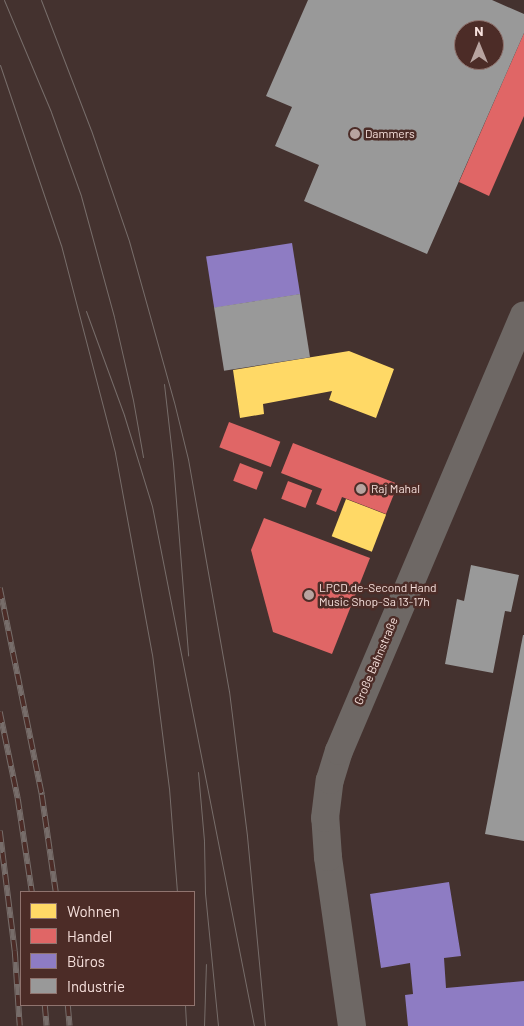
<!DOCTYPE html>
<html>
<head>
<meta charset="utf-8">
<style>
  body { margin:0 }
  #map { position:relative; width:524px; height:1026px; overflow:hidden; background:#44322f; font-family:Barlow,sans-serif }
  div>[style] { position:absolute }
  .homes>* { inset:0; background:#ffd966; transform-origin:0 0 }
  .shops>* { inset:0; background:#e06666; transform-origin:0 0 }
  .offices>* { inset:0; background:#8e7cc3; transform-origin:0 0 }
  .industry>* { inset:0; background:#999; transform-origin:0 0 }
  .street>* { height:28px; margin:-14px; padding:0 14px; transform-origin:14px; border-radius:14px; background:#6e6865 }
  .tram>* { height:1px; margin:-0.5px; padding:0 0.5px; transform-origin:0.5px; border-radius:0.5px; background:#776d6a }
  .rail>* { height:5.5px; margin-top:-2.75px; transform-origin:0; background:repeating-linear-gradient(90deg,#4c2c27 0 11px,#776d6a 0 22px); box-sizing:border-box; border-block:1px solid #776d6a }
  .dots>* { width:14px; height:14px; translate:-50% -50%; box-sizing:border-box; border:2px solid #4c2c27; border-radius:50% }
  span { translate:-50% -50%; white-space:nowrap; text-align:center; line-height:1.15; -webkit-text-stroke:5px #4c2c27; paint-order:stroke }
  .poi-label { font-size:12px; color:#f6e0dc }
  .left { translate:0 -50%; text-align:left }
  .street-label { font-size:12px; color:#f6e0dc }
  .legend { position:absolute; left:20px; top:891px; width:175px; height:115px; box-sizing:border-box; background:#4c2c27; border:1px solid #90746f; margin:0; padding:6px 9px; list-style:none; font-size:15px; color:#f6e0dc }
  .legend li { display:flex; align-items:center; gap:10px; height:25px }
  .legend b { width:25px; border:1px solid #90746f }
  .north { position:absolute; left:454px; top:20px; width:50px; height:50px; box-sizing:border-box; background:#4c2c27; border:1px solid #90746f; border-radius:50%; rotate:0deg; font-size:14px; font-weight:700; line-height:20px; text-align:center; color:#f6e0dc }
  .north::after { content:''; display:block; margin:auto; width:18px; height:22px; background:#b8a39f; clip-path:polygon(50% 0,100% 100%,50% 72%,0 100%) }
</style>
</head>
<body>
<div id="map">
  <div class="homes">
    <div style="clip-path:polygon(349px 351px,394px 369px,376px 418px,329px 400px,332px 391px,263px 404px,264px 414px,240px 418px,233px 370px)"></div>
    <div style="left:346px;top:499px;width:43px;height:40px;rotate:21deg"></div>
  </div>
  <div class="shops">
    <div style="clip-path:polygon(524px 33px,524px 116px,489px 196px,459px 182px)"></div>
    <div style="left:229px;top:422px;width:55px;height:27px;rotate:21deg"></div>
    <div style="clip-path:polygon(293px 443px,398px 484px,386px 514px,342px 497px,336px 512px,316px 504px,322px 489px,281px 473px)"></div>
    <div style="left:240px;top:463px;width:25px;height:19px;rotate:21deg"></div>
    <div style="left:288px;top:481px;width:26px;height:19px;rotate:21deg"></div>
    <div style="clip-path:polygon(264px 518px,370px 558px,332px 654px,273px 632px,251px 550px)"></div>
  </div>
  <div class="offices">
    <div style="left:292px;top:243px;width:52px;height:87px;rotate:81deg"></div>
    <div style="clip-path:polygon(449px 882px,461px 956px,444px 958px,446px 988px,524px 981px,524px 1026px,408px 1026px,405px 995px,413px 994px,410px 963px,381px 968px,370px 894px)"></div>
  </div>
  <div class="industry">
    <div style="clip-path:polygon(evenodd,308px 0,492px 0,524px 14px,524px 33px,427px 254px,304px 201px,319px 165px,275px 146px,292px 107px,266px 96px,308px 0,464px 30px,494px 30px,494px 60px,464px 60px,464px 30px)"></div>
    <div style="left:300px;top:294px;width:64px;height:87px;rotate:81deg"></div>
    <div style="clip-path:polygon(471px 565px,519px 575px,511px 612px,505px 611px,493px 673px,445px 664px,457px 599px,464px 601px)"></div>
    <div style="clip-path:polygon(523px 635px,524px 635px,524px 841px,485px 834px)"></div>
  </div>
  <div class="street">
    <div style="left:352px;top:1026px;width:171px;rotate:-98.1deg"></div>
    <div style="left:328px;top:857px;width:39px;rotate:-94deg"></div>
    <div style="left:325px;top:818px;width:38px;rotate:-83deg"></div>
    <div style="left:330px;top:780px;width:30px;rotate:-73deg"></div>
    <div style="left:339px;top:751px;width:473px;rotate:-67deg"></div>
  </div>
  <div class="tram">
    <div style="left:4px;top:0;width:121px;rotate:67.2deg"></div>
    <div style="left:51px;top:112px;width:89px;rotate:70.3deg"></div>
    <div style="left:81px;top:196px;width:125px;rotate:74.7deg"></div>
    <div style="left:114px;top:317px;width:85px;rotate:77.1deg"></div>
    <div style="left:133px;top:400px;width:58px;rotate:80deg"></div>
    <div style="left:41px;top:0;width:139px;rotate:69deg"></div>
    <div style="left:91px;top:130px;width:117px;rotate:71.1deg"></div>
    <div style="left:129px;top:241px;width:167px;rotate:74.4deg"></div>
    <div style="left:174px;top:402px;width:59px;rotate:76.2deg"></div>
    <div style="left:188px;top:459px;width:236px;rotate:80deg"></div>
    <div style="left:229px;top:691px;width:146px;rotate:82.9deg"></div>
    <div style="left:247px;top:836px;width:191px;rotate:84.6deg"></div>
    <div style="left:0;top:65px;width:190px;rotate:71.3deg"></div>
    <div style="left:61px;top:245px;width:215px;rotate:75.4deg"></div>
    <div style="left:115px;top:453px;width:204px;rotate:79.6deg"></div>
    <div style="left:152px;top:654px;width:135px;rotate:82.8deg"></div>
    <div style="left:169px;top:788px;width:104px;rotate:85.6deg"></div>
    <div style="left:86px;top:311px;width:111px;rotate:69.9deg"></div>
    <div style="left:124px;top:415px;width:95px;rotate:72.9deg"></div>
    <div style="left:152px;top:506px;width:530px;rotate:78.9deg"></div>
    <div style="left:164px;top:384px;width:80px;rotate:83.5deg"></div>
    <div style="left:173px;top:463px;width:193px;rotate:85.5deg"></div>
    <div style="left:198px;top:772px;width:69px;rotate:85deg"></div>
    <div style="left:204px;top:841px;width:52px;rotate:88.9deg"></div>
    <div style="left:205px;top:893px;width:134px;rotate:84.4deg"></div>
    <div style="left:185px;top:1005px;width:21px;rotate:87deg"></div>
    <div style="left:204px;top:1026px;width:62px;rotate:-88.2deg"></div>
  </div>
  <div class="rail">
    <div style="left:0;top:588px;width:211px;rotate:78.5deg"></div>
    <div style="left:42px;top:795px;width:98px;rotate:81.8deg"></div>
    <div style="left:0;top:712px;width:89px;rotate:78.3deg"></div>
    <div style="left:18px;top:799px;width:94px;rotate:81.4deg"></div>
    <div style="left:0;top:831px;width:121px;rotate:82.9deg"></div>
    <div style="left:15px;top:951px;width:75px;rotate:86.2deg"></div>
    <div style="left:45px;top:1005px;width:21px;rotate:85deg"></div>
    <div style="left:68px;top:1005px;width:21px;rotate:85deg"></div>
  </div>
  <div class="dots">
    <div style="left:355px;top:134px;background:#b8a39f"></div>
    <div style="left:361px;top:489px;background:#b8a39f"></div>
    <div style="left:309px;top:595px;background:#b8a39f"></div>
  </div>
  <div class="poi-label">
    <span class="left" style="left:365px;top:134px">Dammers</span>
    <span class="left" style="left:371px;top:489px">Raj Mahal</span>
    <span class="left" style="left:319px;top:595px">LPCD.de-Second Hand<br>Music Shop-Sa 13-17h</span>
  </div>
  <div class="street-label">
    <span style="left:376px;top:661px;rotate:-67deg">Große Bahnstraße</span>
  </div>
  <ul class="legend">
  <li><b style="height:14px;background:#ffd966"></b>Wohnen</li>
  <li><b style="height:14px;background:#e06666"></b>Handel</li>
  <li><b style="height:14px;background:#8e7cc3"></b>Büros</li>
  <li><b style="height:14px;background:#999"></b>Industrie</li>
  </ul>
  <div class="north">N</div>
</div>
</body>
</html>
